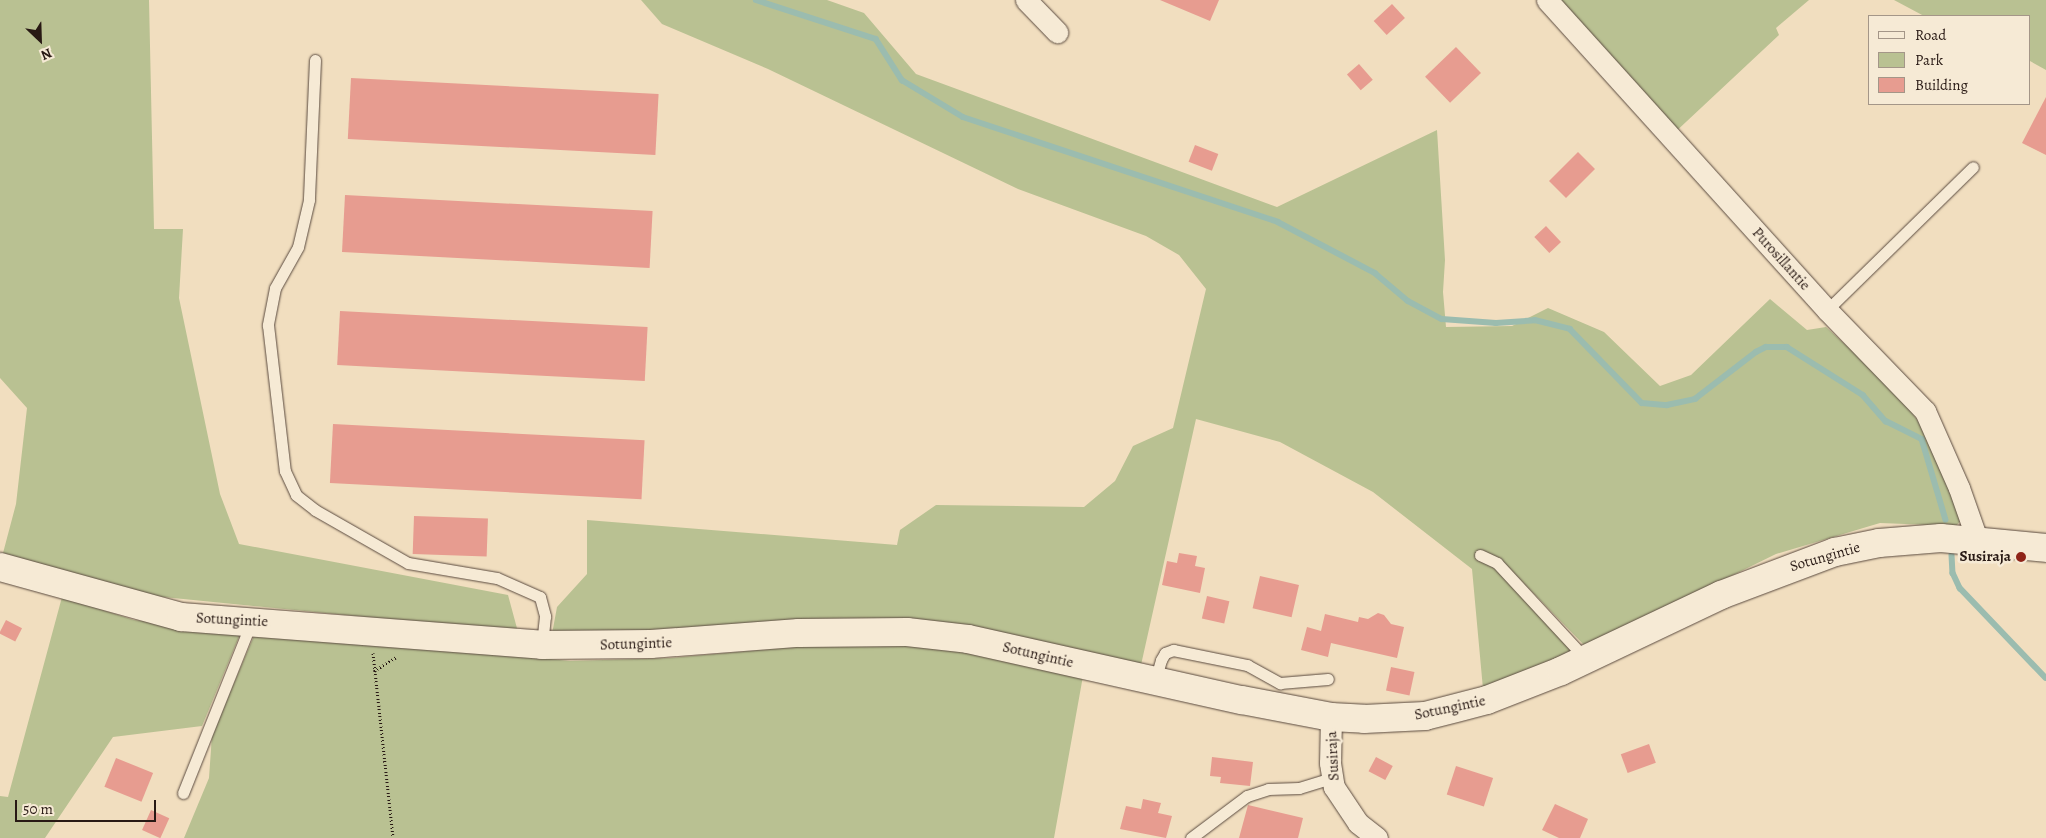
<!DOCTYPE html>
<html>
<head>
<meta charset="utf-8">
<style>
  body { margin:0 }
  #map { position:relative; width:2046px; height:838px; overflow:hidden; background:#f1debf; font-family:Alegreya,serif }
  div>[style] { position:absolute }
  .green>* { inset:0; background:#b9c192 }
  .stream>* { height:5.5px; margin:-2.75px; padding:0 2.75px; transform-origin:2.75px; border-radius:2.75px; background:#9bbcaf }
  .building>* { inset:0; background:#e79c90; transform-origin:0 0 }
  .path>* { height:3px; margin-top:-1.5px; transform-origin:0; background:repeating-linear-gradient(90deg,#281914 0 1px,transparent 0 3.5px) }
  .roads { filter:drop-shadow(0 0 1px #5a4a3f) drop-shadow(0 0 1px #5a4a3f) }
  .service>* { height:11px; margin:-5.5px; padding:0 5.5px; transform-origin:5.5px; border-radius:5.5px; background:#f6ead5 }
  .minor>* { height:21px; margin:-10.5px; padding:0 10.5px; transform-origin:10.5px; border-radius:10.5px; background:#f6ead5 }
  .tertiary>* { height:28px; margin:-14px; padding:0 14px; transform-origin:14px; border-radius:14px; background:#f6ead5 }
  .dots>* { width:14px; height:14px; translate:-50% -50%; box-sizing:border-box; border:2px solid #f6ead5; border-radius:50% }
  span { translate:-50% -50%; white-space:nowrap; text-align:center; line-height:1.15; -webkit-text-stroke:5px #f6ead5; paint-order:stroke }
  .street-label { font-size:15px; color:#281914 }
  .poi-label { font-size:15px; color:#281914; font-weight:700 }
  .right { translate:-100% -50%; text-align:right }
  .legend { position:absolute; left:1868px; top:15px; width:162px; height:90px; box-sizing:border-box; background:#f6ead5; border:1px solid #a49688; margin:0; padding:6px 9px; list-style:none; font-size:15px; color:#281914 }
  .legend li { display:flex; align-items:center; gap:10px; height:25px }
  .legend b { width:25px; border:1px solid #a49688 }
  .north { position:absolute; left:15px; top:15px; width:50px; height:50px; -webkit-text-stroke:4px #f6ead5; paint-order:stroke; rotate:156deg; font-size:14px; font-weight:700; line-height:20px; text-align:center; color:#281914 }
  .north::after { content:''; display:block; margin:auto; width:18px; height:22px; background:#281914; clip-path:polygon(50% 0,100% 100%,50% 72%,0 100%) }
  .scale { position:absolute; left:15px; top:800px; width:141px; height:22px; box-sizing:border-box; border:2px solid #281914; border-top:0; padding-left:6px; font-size:15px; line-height:18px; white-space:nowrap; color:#281914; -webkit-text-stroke:4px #f6ead5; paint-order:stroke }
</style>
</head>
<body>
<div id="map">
  <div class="green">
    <div style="clip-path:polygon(0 0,149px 0,154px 229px,183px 229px,179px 298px,220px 494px,239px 544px,508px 595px,518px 632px,143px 595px,3px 553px,16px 504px,27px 408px,0 378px)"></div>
    <div style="clip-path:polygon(641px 0,827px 0,864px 13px,916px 74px,1277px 207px,1437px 130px,1445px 260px,1443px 292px,1446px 327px,1512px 326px,1548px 308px,1604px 332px,1660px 386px,1691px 375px,1770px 299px,1807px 330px,1826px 327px,1893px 388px,1925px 430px,1962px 519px,1956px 526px,1880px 523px,1776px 554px,1586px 647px,1508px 567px,1574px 652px,1483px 689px,1472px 569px,1373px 492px,1280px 442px,1196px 419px,1141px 665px,982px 630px,589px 637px,552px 634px,557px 607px,587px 574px,587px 520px,897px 545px,900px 530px,936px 505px,1084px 507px,1115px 481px,1133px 446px,1173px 428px,1206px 289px,1179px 255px,1146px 236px,1018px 189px,768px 69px,662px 24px)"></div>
    <div style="clip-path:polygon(1547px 0,1809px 0,1776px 28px,1779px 35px,1671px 136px)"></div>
    <div style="clip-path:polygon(1894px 0,2046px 0,2046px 70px,2030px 61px,2030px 16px,1924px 16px)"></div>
    <div style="clip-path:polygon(62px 597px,134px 620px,241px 632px,202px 726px,113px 737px,45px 838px,0 838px,0 796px,8px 797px)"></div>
    <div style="clip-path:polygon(256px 631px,570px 661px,670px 658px,804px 646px,920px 643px,1083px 676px,1054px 838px,184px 838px,209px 778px,212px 735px)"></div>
  </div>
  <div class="stream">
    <div style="left:756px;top:0;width:126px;rotate:18deg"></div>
    <div style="left:876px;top:39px;width:49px;rotate:57.6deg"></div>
    <div style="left:902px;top:80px;width:71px;rotate:31.2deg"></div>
    <div style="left:963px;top:117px;width:332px;rotate:18.4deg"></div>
    <div style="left:1278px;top:222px;width:110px;rotate:27.7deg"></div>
    <div style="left:1375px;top:273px;width:43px;rotate:40.3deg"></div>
    <div style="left:1408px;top:301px;width:38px;rotate:28deg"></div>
    <div style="left:1442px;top:319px;width:54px;rotate:4.2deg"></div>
    <div style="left:1496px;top:323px;width:39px;rotate:-4deg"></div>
    <div style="left:1535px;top:320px;width:36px;rotate:14deg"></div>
    <div style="left:1570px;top:329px;width:103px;rotate:45.8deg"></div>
    <div style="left:1642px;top:403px;width:25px;rotate:5deg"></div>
    <div style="left:1667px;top:405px;width:29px;rotate:-12deg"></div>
    <div style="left:1695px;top:399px;width:77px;rotate:-37.6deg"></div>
    <div style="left:1756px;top:352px;width:11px;rotate:-27deg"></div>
    <div style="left:1766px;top:347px;width:21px"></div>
    <div style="left:1787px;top:347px;width:90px;rotate:32.3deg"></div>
    <div style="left:1863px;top:395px;width:35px;rotate:49deg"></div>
    <div style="left:1886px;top:421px;width:40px;rotate:26.6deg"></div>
    <div style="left:1922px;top:439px;width:84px;rotate:73.5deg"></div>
    <div style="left:1952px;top:555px;width:18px;rotate:87deg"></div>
    <div style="left:1953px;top:573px;width:17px;rotate:65deg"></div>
    <div style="left:1960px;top:588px;width:124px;rotate:46.3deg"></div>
  </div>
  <div class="building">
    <div style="clip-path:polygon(1160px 0,1219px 0,1210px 21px)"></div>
    <div style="left:1392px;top:4px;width:19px;height:25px;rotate:47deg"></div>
    <div style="left:1456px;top:47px;width:36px;height:43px;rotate:46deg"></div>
    <div style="left:1359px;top:64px;width:21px;height:16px;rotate:49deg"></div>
    <div style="left:351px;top:78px;width:308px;height:61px;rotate:3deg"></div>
    <div style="clip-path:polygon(2046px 97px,2046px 155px,2022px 143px)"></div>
    <div style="left:1195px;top:145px;width:25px;height:18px;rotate:21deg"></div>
    <div style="left:1578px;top:152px;width:24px;height:41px;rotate:45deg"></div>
    <div style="left:345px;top:195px;width:308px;height:57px;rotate:3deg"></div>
    <div style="left:1546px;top:226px;width:22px;height:16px;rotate:47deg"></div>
    <div style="left:340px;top:311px;width:308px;height:54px;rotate:3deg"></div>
    <div style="left:333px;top:424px;width:312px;height:59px;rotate:3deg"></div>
    <div style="left:414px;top:516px;width:74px;height:38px;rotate:2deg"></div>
    <div style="clip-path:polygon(1179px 553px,1197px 556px,1195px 566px,1205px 568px,1200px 593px,1162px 585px,1167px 561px,1177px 563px)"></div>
    <div style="left:1260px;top:576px;width:40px;height:33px;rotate:13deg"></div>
    <div style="left:1207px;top:596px;width:23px;height:23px;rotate:13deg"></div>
    <div style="clip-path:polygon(1378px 613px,1384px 615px,1391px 624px,1404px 627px,1397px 658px,1331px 643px,1328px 657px,1301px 650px,1307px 627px,1321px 631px,1325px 614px,1358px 622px,1359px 617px,1368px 619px)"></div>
    <div style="left:6px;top:620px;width:18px;height:15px;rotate:27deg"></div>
    <div style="left:1391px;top:667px;width:24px;height:24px;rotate:12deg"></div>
    <div style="left:1649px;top:744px;width:20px;height:30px;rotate:70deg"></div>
    <div style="clip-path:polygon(1212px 757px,1253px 762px,1250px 786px,1220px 783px,1221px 777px,1210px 776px)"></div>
    <div style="left:1376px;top:757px;width:19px;height:16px;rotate:28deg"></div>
    <div style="left:116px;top:758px;width:40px;height:31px;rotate:22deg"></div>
    <div style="left:1456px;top:766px;width:39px;height:30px;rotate:18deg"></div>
    <div style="clip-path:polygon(1143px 799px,1161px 803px,1158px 813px,1172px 816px,1166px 838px,1120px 829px,1126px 806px,1141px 809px)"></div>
    <div style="clip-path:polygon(1555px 804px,1588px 819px,1580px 838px,1559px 838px,1542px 830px)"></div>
    <div style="clip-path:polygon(1248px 805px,1303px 818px,1298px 838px,1239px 838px)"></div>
    <div style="left:151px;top:810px;width:20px;height:22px;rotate:24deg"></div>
  </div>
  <div class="path">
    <div style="left:373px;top:653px;width:186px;rotate:83.8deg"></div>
    <div style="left:374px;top:671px;width:26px;rotate:-32deg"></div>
  </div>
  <div class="roads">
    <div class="service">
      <div style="left:315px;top:60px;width:140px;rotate:92.5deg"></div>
      <div style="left:309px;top:200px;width:48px;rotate:103.2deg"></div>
      <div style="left:298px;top:247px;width:47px;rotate:119.3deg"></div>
      <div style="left:275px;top:288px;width:38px;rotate:101deg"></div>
      <div style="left:268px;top:325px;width:147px;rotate:83.4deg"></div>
      <div style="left:285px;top:471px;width:26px;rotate:65deg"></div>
      <div style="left:296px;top:495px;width:24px;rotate:38deg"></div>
      <div style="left:315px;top:510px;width:107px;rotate:29.7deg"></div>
      <div style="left:408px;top:563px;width:90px;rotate:9.6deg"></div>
      <div style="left:497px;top:578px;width:47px;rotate:23.8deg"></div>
      <div style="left:540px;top:597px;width:20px;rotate:75deg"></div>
      <div style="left:545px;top:616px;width:29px;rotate:96deg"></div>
      <div style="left:1827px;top:310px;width:204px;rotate:-44.4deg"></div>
      <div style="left:1480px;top:555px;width:19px;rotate:25deg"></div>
      <div style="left:1497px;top:563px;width:131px;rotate:47.2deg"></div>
      <div style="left:1155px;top:681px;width:22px;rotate:-74deg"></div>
      <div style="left:1161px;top:660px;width:8px;rotate:-60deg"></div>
      <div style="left:1165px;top:653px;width:9px;rotate:-21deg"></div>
      <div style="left:1173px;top:650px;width:76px;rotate:11.5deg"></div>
      <div style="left:1247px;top:665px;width:38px;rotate:29deg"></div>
      <div style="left:1280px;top:683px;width:48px;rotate:-4.8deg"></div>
      <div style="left:183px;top:793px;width:183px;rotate:-68.2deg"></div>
      <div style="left:1191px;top:838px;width:70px;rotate:-36.9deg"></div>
      <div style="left:1247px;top:796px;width:22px;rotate:-18deg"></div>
      <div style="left:1268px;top:789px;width:31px;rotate:-2deg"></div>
      <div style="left:1299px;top:788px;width:34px;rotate:-17deg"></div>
    </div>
    <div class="minor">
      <div style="left:1026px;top:0;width:45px;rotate:45.9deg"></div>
      <div style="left:1547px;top:0;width:418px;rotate:47.9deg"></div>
      <div style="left:1827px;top:310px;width:141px;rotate:45.9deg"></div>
      <div style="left:1925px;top:411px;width:84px;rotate:66.2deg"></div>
      <div style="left:1959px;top:488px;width:54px;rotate:70.6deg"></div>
      <div style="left:1331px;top:717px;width:46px;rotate:91.2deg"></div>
      <div style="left:1330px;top:763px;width:24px;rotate:81deg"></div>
      <div style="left:1334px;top:787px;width:43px;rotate:56.3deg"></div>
      <div style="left:1358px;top:823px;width:24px;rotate:38deg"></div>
    </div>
    <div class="tertiary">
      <div style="left:0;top:567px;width:188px;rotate:15.4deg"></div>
      <div style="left:181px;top:617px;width:362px;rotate:4.4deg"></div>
      <div style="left:542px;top:645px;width:109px;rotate:-0.5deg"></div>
      <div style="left:651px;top:644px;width:148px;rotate:-4.3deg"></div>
      <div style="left:799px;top:633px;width:108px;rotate:-0.5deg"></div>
      <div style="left:907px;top:632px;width:61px;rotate:6.5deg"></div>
      <div style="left:968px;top:639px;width:281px;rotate:12.6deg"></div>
      <div style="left:1242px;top:700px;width:91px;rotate:10.8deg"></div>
      <div style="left:1331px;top:717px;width:33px;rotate:3deg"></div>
      <div style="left:1364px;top:719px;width:61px;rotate:-2.8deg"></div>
      <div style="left:1425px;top:716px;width:64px;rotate:-14.5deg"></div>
      <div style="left:1487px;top:700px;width:79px;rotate:-21.4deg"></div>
      <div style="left:1561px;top:671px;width:177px;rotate:-25.4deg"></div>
      <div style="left:1721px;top:595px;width:122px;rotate:-20.7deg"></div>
      <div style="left:1835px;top:552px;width:45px;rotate:-11.6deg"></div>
      <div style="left:1879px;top:543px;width:62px;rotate:-4.6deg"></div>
      <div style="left:1941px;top:538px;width:105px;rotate:5.4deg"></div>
    </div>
  </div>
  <div class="dots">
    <div style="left:2021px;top:557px;background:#8f2418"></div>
  </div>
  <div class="street-label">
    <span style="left:1781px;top:259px;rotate:48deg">Purosillantie</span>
    <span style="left:1825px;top:557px;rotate:-16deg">Sotungintie</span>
    <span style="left:232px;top:620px;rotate:3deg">Sotungintie</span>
    <span style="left:636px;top:644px;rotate:-2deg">Sotungintie</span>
    <span style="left:1038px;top:655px;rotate:13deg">Sotungintie</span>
    <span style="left:1450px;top:708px;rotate:-12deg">Sotungintie</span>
    <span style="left:1333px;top:756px;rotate:-93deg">Susiraja</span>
  </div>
  <div class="poi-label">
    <span class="right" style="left:2011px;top:557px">Susiraja</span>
  </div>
  <ul class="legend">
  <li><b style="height:6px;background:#f6ead5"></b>Road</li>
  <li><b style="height:14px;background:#b9c192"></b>Park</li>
  <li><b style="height:14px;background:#e79c90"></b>Building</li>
  </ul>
  <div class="north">N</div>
  <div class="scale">50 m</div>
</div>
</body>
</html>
